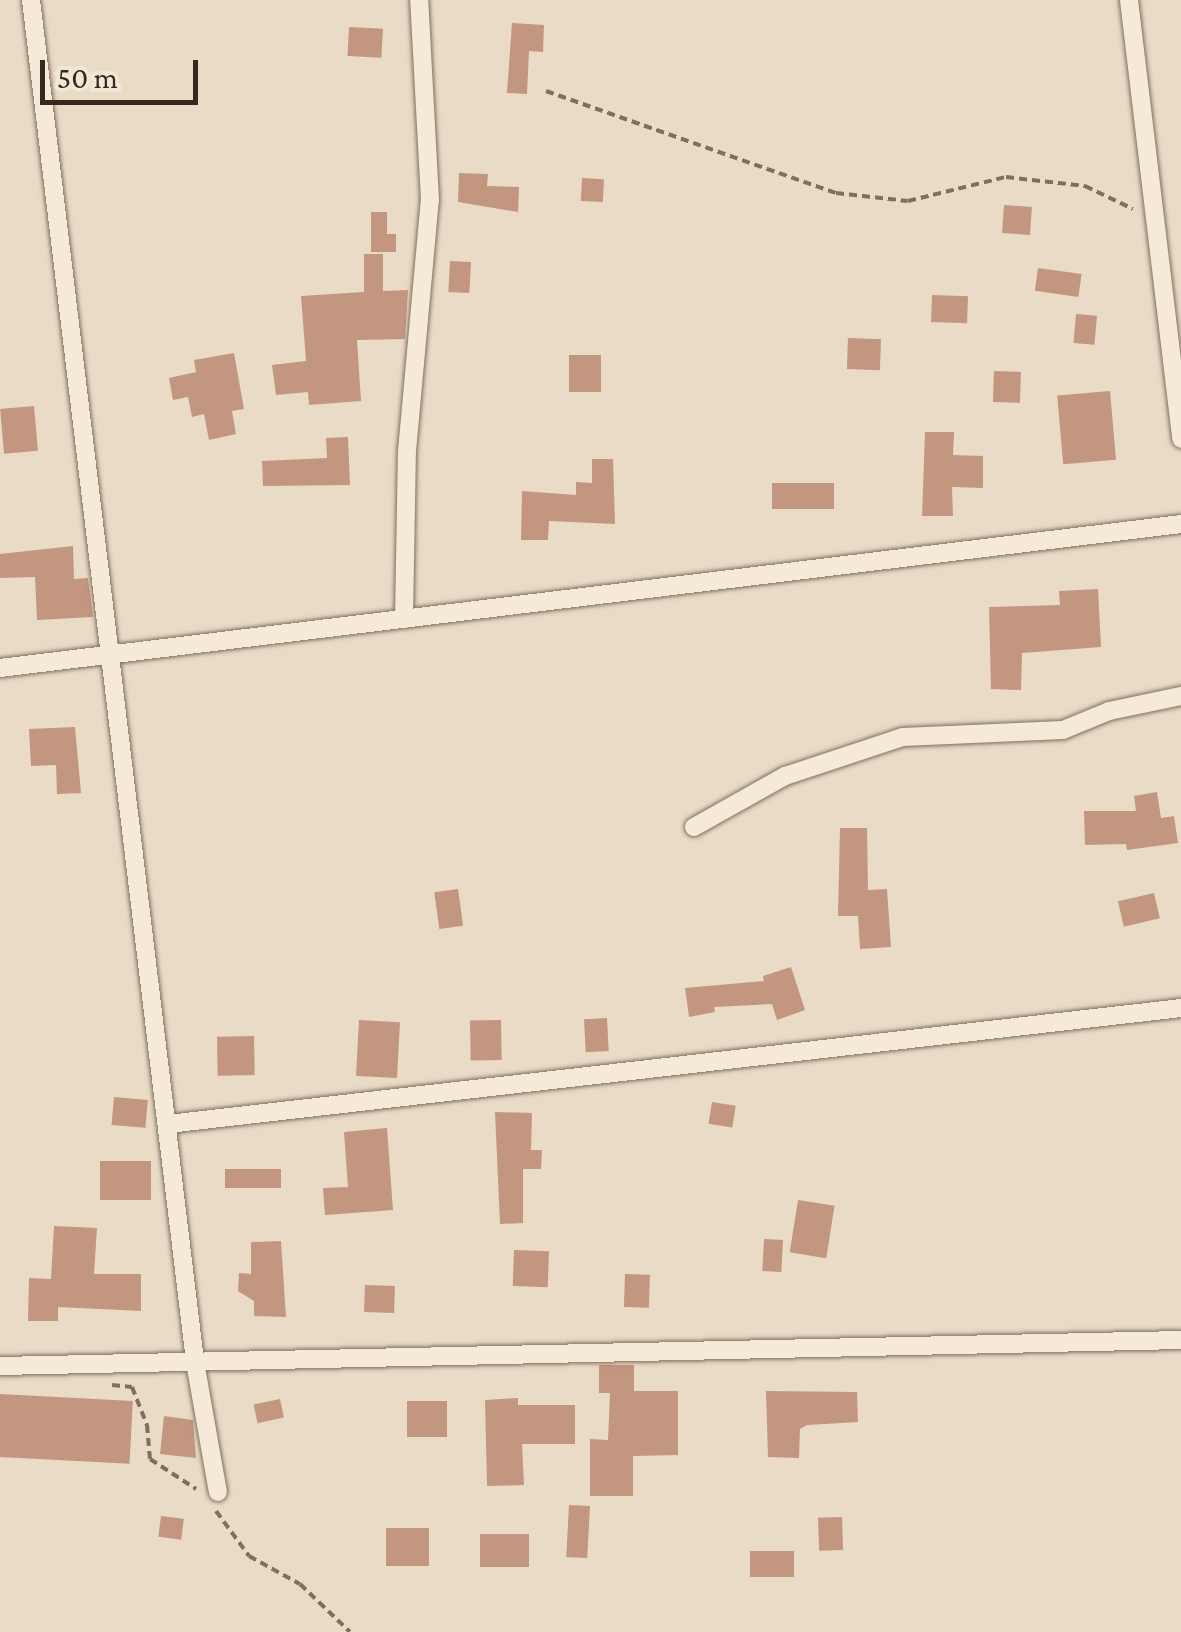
<!DOCTYPE html>
<html>
<head>
<meta charset="utf-8">
<style>
  body { margin:0 }
  #map { position:relative; width:1181px; height:1632px; overflow:hidden; background:#e9dbc6; font-family:"Crimson Pro",serif }
  div>[style] { position:absolute }
  .building>* { inset:0; background:#c39680; transform-origin:0 0 }
  .path>* { height:4px; margin-top:-2px; transform-origin:0; background:repeating-linear-gradient(90deg,#826e5e 0 8px,transparent 0 13px) }
  .roads { filter:drop-shadow(0 0 2px #826e5e) drop-shadow(0 0 2px #826e5e) }
  .minor>* { height:18px; margin:-9px; padding:0 9px; transform-origin:9px; border-radius:9px; background:#f5ead8 }
  span { translate:-50% -50%; white-space:nowrap; text-align:center; line-height:1.15; -webkit-text-stroke:10px #f1e7d5; paint-order:stroke }
  .scale { position:absolute; left:40px; top:60px; width:158px; height:45px; box-sizing:border-box; border:5px solid #342820; border-top:0; padding-left:12px; font-size:30px; line-height:35px; white-space:nowrap; color:#342820; -webkit-text-stroke:8px #f1e7d5; paint-order:stroke }
</style>
</head>
<body>
<div id="map">
  <div class="building">
    <div style="clip-path:polygon(512px 23px,544px 25px,543px 52px,529px 51px,527px 94px,507px 93px)"></div>
    <div style="left:349px;top:27px;width:34px;height:29px;rotate:3deg"></div>
    <div style="clip-path:polygon(459px 173px,488px 174px,487px 186px,519px 187px,518px 212px,458px 202px)"></div>
    <div style="left:582px;top:178px;width:22px;height:23px;rotate:3deg"></div>
    <div style="left:1004px;top:205px;width:28px;height:28px;rotate:4deg"></div>
    <div style="clip-path:polygon(371px 212px,387px 212px,387px 234px,396px 234px,396px 252px,371px 252px)"></div>
    <div style="clip-path:polygon(364px 254px,383px 254px,383px 291px,408px 290px,405px 339px,357px 340px,361px 401px,309px 405px,308px 392px,276px 395px,272px 365px,306px 361px,301px 296px,364px 292px)"></div>
    <div style="left:450px;top:261px;width:21px;height:31px;rotate:3deg"></div>
    <div style="left:1038px;top:268px;width:44px;height:23px;rotate:8deg"></div>
    <div style="left:932px;top:295px;width:36px;height:27px;rotate:2deg"></div>
    <div style="left:1076px;top:314px;width:21px;height:29px;rotate:5deg"></div>
    <div style="left:848px;top:338px;width:33px;height:31px;rotate:2deg"></div>
    <div style="clip-path:polygon(234px 353px,244px 409px,232px 411px,236px 434px,209px 440px,204px 414px,192px 417px,188px 397px,173px 400px,169px 378px,196px 372px,194px 360px)"></div>
    <div style="left:569px;top:355px;width:32px;height:37px"></div>
    <div style="left:994px;top:371px;width:27px;height:31px;rotate:2deg"></div>
    <div style="left:1110px;top:391px;width:69px;height:53px;rotate:85deg"></div>
    <div style="left:34px;top:406px;width:45px;height:34px;rotate:85deg"></div>
    <div style="clip-path:polygon(925px 432px,954px 432px,953px 455px,983px 456px,983px 488px,952px 487px,953px 516px,922px 516px)"></div>
    <div style="clip-path:polygon(348px 437px,350px 485px,263px 486px,262px 461px,327px 458px,326px 438px)"></div>
    <div style="clip-path:polygon(592px 459px,613px 459px,615px 524px,549px 521px,548px 540px,521px 540px,522px 491px,576px 495px,576px 482px,592px 483px)"></div>
    <div style="left:772px;top:483px;width:62px;height:26px"></div>
    <div style="clip-path:polygon(73px 546px,74px 579px,88px 578px,93px 617px,37px 620px,35px 577px,0 578px,0 554px)"></div>
    <div style="clip-path:polygon(1098px 589px,1101px 647px,1022px 653px,1021px 690px,991px 689px,989px 607px,1060px 605px,1059px 591px)"></div>
    <div style="clip-path:polygon(75px 727px,81px 793px,57px 794px,56px 765px,31px 766px,29px 729px)"></div>
    <div style="clip-path:polygon(1157px 792px,1161px 818px,1174px 816px,1178px 843px,1127px 850px,1126px 844px,1085px 845px,1084px 811px,1136px 811px,1134px 796px)"></div>
    <div style="clip-path:polygon(840px 828px,867px 828px,868px 890px,887px 889px,891px 947px,860px 949px,858px 916px,838px 916px)"></div>
    <div style="left:458px;top:889px;width:37px;height:24px;rotate:82deg"></div>
    <div style="left:1154px;top:893px;width:26px;height:37px;rotate:77deg"></div>
    <div style="clip-path:polygon(791px 967px,805px 1010px,777px 1020px,772px 1004px,714px 1007px,715px 1012px,689px 1017px,685px 988px,764px 981px,763px 976px)"></div>
    <div style="left:607px;top:1018px;width:33px;height:23px;rotate:87deg"></div>
    <div style="left:359px;top:1020px;width:41px;height:56px;rotate:3deg"></div>
    <div style="left:501px;top:1020px;width:40px;height:31px;rotate:89deg"></div>
    <div style="left:254px;top:1036px;width:39px;height:37px;rotate:89deg"></div>
    <div style="left:114px;top:1097px;width:34px;height:28px;rotate:5deg"></div>
    <div style="left:712px;top:1102px;width:24px;height:22px;rotate:9deg"></div>
    <div style="clip-path:polygon(495px 1112px,532px 1113px,531px 1150px,542px 1150px,541px 1169px,523px 1169px,523px 1223px,500px 1224px)"></div>
    <div style="clip-path:polygon(387px 1128px,393px 1210px,325px 1215px,323px 1188px,348px 1187px,344px 1132px)"></div>
    <div style="left:100px;top:1161px;width:51px;height:39px"></div>
    <div style="left:225px;top:1169px;width:56px;height:19px"></div>
    <div style="left:798px;top:1200px;width:37px;height:53px;rotate:9deg"></div>
    <div style="clip-path:polygon(54px 1226px,97px 1228px,94px 1274px,141px 1274px,141px 1311px,58px 1307px,58px 1321px,28px 1321px,29px 1278px,51px 1279px)"></div>
    <div style="left:764px;top:1239px;width:19px;height:32px;rotate:3deg"></div>
    <div style="clip-path:polygon(281px 1241px,286px 1317px,254px 1316px,254px 1301px,238px 1291px,239px 1273px,251px 1274px,251px 1242px)"></div>
    <div style="left:514px;top:1250px;width:35px;height:36px;rotate:2deg"></div>
    <div style="left:625px;top:1274px;width:25px;height:33px;rotate:2deg"></div>
    <div style="left:365px;top:1285px;width:30px;height:27px;rotate:2deg"></div>
    <div style="clip-path:polygon(599px 1365px,634px 1365px,634px 1391px,678px 1391px,678px 1455px,633px 1456px,633px 1496px,590px 1496px,590px 1439px,608px 1440px,610px 1393px,599px 1393px)"></div>
    <div style="clip-path:polygon(766px 1391px,857px 1392px,858px 1422px,807px 1425px,800px 1429px,799px 1458px,768px 1457px)"></div>
    <div style="left:0;top:1394px;width:133px;height:63px;rotate:3deg"></div>
    <div style="clip-path:polygon(518px 1398px,518px 1405px,575px 1405px,575px 1444px,522px 1444px,524px 1485px,487px 1486px,485px 1400px)"></div>
    <div style="left:280px;top:1399px;width:19px;height:27px;rotate:78deg"></div>
    <div style="left:407px;top:1401px;width:40px;height:36px"></div>
    <div style="clip-path:polygon(164px 1416px,193px 1420px,196px 1458px,160px 1454px)"></div>
    <div style="left:569px;top:1505px;width:21px;height:52px;rotate:3deg"></div>
    <div style="left:161px;top:1516px;width:23px;height:21px;rotate:7deg"></div>
    <div style="left:842px;top:1517px;width:33px;height:24px;rotate:88deg"></div>
    <div style="left:386px;top:1528px;width:43px;height:38px"></div>
    <div style="left:529px;top:1534px;width:33px;height:49px;rotate:90deg"></div>
    <div style="left:794px;top:1551px;width:26px;height:44px;rotate:90deg"></div>
  </div>
  <div class="path">
    <div style="left:546px;top:91px;width:307px;rotate:19.4deg"></div>
    <div style="left:836px;top:193px;width:72px;rotate:6.3deg"></div>
    <div style="left:908px;top:201px;width:101px;rotate:-13.8deg"></div>
    <div style="left:1006px;top:177px;width:80px;rotate:6.5deg"></div>
    <div style="left:1085px;top:186px;width:53px;rotate:25.6deg"></div>
    <div style="left:112px;top:1385px;width:20px;rotate:6deg"></div>
    <div style="left:132px;top:1387px;width:41px;rotate:68.5deg"></div>
    <div style="left:147px;top:1425px;width:34px;rotate:85deg"></div>
    <div style="left:150px;top:1459px;width:55px;rotate:33.1deg"></div>
    <div style="left:216px;top:1511px;width:56px;rotate:53.7deg"></div>
    <div style="left:249px;top:1556px;width:58px;rotate:28.8deg"></div>
    <div style="left:300px;top:1584px;width:69px;rotate:43.8deg"></div>
  </div>
  <div class="roads">
    <div class="minor">
      <div style="left:31px;top:0;width:1372px;rotate:83.13deg"></div>
      <div style="left:195px;top:1362px;width:132px;rotate:80deg"></div>
      <div style="left:1129px;top:0;width:442px;rotate:83.2deg"></div>
      <div style="left:404px;top:619px;width:168px;rotate:-89deg"></div>
      <div style="left:407px;top:451px;width:252px;rotate:-84.8deg"></div>
      <div style="left:430px;top:200px;width:200px;rotate:-93.1deg"></div>
      <div style="left:0;top:668px;width:1190px;rotate:-6.95deg"></div>
      <div style="left:694px;top:827px;width:104px;rotate:-29.3deg"></div>
      <div style="left:785px;top:776px;width:124px;rotate:-18.3deg"></div>
      <div style="left:903px;top:737px;width:160px;rotate:-2.5deg"></div>
      <div style="left:1063px;top:730px;width:50px;rotate:-22.4deg"></div>
      <div style="left:1109px;top:711px;width:74px;rotate:-11.8deg"></div>
      <div style="left:168px;top:1124px;width:1020px;rotate:-6.53deg"></div>
      <div style="left:0;top:1366px;width:1181px;rotate:-1.26deg"></div>
    </div>
  </div>
  <div class="scale">50 m</div>
</div>
</body>
</html>
